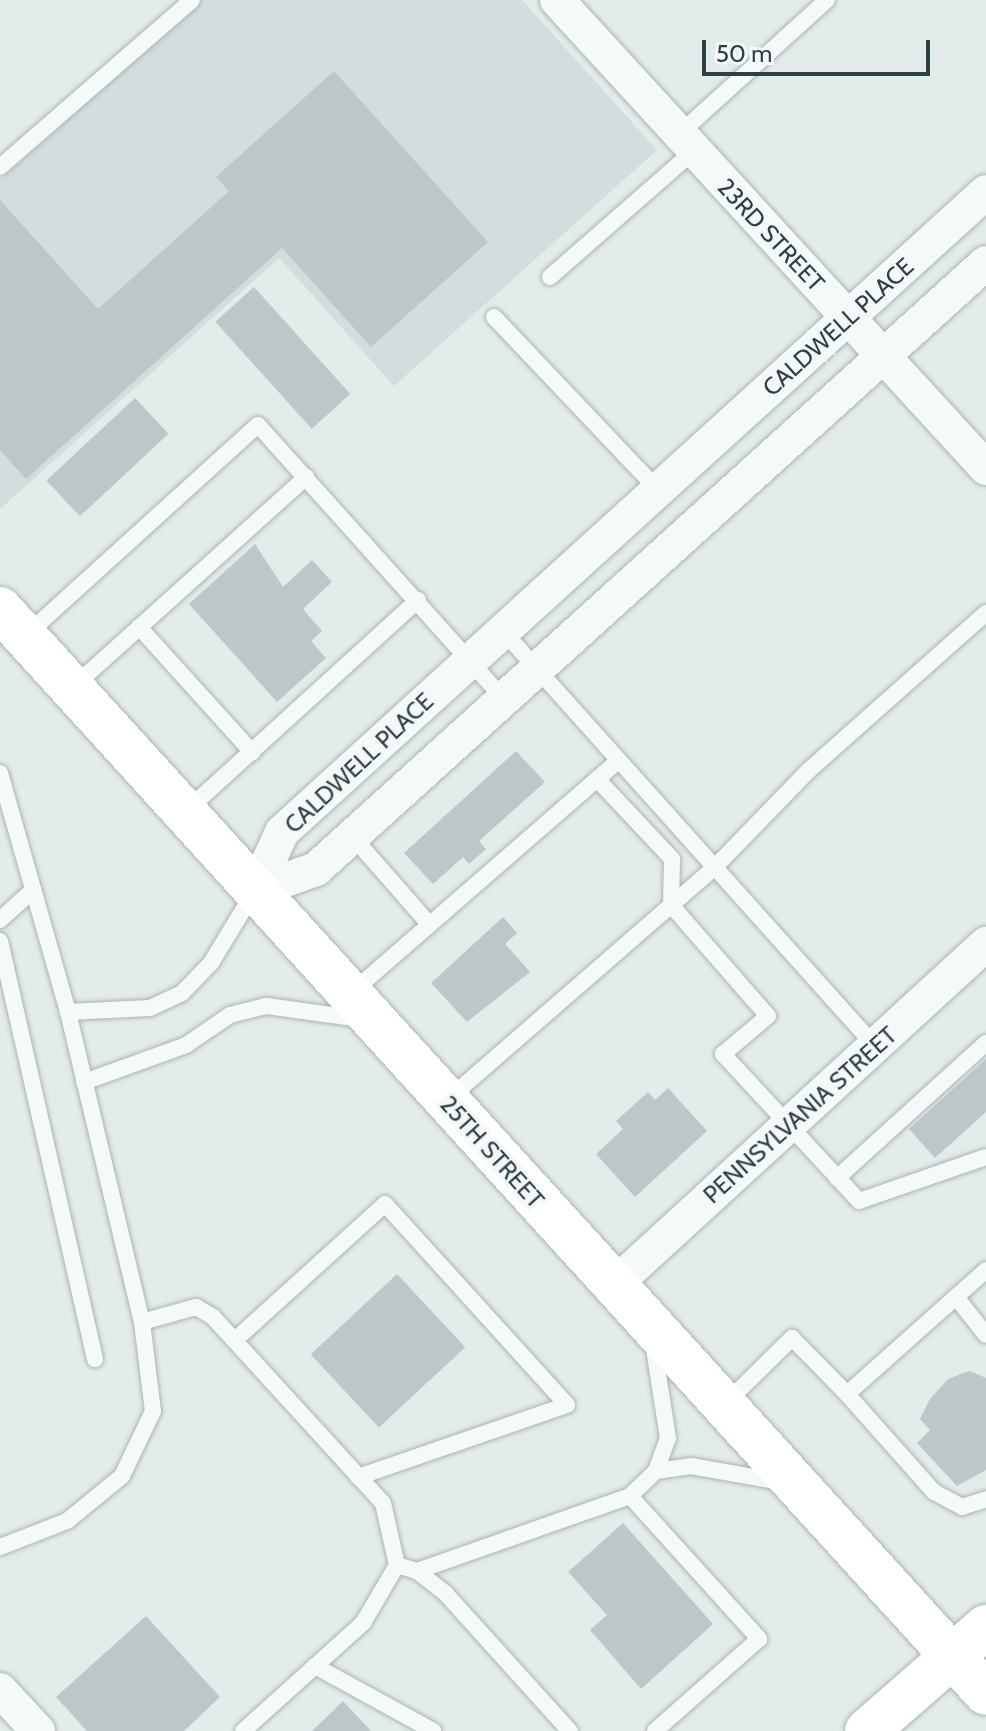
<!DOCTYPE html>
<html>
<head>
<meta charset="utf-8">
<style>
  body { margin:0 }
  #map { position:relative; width:986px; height:1731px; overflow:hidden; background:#e4ebeb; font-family:Cabin,sans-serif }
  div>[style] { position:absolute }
  .built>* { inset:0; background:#d2dddd }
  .building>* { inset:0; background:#bbc7c9; transform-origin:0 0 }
  .roads { filter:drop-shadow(0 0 2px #a9b5b6) drop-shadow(0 0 2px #a9b5b6) }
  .lane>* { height:16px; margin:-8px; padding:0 8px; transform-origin:8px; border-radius:8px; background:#f6f9f9 }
  .street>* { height:34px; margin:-17px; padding:0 17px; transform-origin:17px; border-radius:17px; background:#f6f9f9 }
  .secondary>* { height:44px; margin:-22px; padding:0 22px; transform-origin:22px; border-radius:22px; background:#fff }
  .primary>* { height:44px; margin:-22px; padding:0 22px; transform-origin:22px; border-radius:22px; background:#fff }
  span { translate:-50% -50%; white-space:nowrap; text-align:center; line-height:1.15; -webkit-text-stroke:8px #f4f8f8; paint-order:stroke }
  .street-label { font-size:24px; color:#2b4244 }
  .scale { position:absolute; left:702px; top:40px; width:228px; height:36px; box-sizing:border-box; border:4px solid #2b4244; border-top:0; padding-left:10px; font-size:24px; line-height:28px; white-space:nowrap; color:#2b4244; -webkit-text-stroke:6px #f4f8f8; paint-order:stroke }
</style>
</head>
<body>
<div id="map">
  <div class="built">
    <div style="clip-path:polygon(201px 0,522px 0,657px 150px,394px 386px,279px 258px,0 509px,0 180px)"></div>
  </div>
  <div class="building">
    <div style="clip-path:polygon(334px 71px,488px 242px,371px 347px,282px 248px,26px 479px,0 450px,0 200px,98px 309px,229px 191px,216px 177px)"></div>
    <div style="left:254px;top:287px;width:144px;height:52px;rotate:48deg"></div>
    <div style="left:135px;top:398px;width:49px;height:121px;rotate:47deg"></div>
    <div style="clip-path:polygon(255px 544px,283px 587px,312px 560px,332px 582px,303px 609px,322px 631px,311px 641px,326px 658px,277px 702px,189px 604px)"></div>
    <div style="clip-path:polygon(516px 751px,545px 782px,479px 841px,486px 849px,469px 864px,463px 857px,433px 884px,404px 853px)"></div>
    <div style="clip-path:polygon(503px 917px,517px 933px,505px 944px,530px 972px,467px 1022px,431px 983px)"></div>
    <div style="clip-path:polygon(986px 1059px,986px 1112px,935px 1158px,909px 1129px)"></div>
    <div style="clip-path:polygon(668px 1088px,707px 1131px,635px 1197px,596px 1154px,623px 1129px,616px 1121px,648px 1092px,655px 1100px)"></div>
    <div style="left:397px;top:1274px;width:100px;height:118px;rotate:47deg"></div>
    <div style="clip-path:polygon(969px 1371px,986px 1378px,986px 1470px,957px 1486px,917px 1443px,930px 1430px,920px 1419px,930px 1399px,948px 1379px)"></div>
    <div style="clip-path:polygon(623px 1523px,713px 1624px,641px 1689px,590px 1630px,607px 1615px,568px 1572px)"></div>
    <div style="clip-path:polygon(146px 1616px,220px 1697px,184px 1731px,87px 1731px,56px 1697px)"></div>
    <div style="clip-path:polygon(343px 1701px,371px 1731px,312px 1731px)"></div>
  </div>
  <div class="roads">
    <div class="lane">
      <div style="left:678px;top:135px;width:201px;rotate:-42.2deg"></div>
      <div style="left:0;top:167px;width:254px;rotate:-41deg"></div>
      <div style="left:550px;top:277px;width:190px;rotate:-41.2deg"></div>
      <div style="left:494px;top:317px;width:238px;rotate:46.5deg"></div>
      <div style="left:139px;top:627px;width:169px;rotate:47.9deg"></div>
      <div style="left:503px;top:631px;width:557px;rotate:48.13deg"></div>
      <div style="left:25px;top:636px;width:314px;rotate:-42.2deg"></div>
      <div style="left:258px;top:425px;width:368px;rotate:48.1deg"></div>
      <div style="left:73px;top:687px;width:314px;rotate:-42deg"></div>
      <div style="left:0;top:773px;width:248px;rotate:74.1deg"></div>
      <div style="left:68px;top:1012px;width:319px;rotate:76.6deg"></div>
      <div style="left:142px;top:1322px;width:90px;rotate:83deg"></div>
      <div style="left:153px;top:1411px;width:72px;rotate:115.5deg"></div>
      <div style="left:122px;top:1476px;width:71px;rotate:140.7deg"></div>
      <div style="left:67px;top:1521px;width:72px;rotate:158.8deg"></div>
      <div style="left:597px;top:779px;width:110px;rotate:46.8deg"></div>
      <div style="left:672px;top:859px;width:46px;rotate:91.2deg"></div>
      <div style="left:671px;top:905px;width:147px;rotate:48.9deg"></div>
      <div style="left:768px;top:1016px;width:59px;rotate:139.8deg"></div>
      <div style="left:723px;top:1054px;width:200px;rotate:47.2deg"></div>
      <div style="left:859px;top:1201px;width:134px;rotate:-19.1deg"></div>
      <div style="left:185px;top:812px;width:315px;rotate:-42.3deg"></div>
      <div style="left:352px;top:836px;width:118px;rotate:48.8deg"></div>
      <div style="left:0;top:920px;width:45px;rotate:-42.3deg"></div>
      <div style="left:0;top:941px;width:429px;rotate:77.2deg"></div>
      <div style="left:351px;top:993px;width:354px;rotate:-41deg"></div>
      <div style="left:68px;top:1012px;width:82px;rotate:-2.8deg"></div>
      <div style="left:150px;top:1008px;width:35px;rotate:-25deg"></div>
      <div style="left:182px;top:993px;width:42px;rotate:-46deg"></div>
      <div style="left:211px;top:963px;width:83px;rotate:-58.8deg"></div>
      <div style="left:84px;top:1082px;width:109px;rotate:-19.9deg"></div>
      <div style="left:186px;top:1045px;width:53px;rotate:-34.3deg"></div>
      <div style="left:230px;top:1015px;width:38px;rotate:-14deg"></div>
      <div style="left:267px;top:1006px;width:95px;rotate:7.9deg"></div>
      <div style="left:447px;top:1100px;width:354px;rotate:-41deg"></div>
      <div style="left:714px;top:868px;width:135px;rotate:-45.9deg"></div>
      <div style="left:808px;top:771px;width:238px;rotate:-41.6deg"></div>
      <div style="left:837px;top:1178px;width:201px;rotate:-42.2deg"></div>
      <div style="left:956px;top:1297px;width:48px;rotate:51.7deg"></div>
      <div style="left:142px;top:1322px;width:56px;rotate:-15.5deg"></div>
      <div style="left:196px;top:1307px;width:20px;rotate:30deg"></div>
      <div style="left:213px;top:1317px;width:252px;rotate:47.6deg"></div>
      <div style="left:383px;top:1503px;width:64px;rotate:77.3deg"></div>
      <div style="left:397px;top:1565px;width:67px;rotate:120.4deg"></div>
      <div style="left:363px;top:1623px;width:161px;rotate:138deg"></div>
      <div style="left:235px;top:1340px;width:202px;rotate:-42.2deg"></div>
      <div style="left:385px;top:1204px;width:271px;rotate:47.8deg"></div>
      <div style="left:567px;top:1405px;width:221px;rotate:161deg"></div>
      <div style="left:847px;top:1394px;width:131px;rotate:48.4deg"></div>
      <div style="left:934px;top:1492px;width:32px;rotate:28deg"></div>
      <div style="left:962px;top:1507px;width:25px;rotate:-18deg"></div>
      <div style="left:726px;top:1403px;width:93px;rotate:-44.6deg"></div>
      <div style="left:792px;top:1338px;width:78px;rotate:45.5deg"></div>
      <div style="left:847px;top:1394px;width:186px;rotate:-41.7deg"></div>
      <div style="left:656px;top:1471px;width:35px;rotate:-8deg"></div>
      <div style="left:691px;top:1466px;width:91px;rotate:10.1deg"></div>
      <div style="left:630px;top:1496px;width:193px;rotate:47.9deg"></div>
      <div style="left:759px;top:1639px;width:139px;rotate:138.5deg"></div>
      <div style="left:397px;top:1565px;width:21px;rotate:17deg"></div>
      <div style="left:417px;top:1571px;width:226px;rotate:-19.4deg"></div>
      <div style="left:630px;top:1496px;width:36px;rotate:-44deg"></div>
      <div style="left:656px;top:1471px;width:35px;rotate:-70deg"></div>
      <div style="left:668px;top:1438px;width:97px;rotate:-98.9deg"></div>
      <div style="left:417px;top:1571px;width:37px;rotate:38deg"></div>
      <div style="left:446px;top:1594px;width:185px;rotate:47.9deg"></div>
      <div style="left:315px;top:1666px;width:135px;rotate:28.8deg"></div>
    </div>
    <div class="street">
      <div style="left:557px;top:0;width:635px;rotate:47.49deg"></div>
      <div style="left:255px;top:891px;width:65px;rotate:-65.4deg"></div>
      <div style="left:282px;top:832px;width:951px;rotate:-42.27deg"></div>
      <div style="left:255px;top:891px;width:65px;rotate:-19.8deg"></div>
      <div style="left:316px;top:869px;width:903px;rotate:-42.13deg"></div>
      <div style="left:614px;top:1285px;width:505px;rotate:-42.51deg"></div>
      <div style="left:0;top:1690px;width:56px;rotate:47.2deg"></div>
    </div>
    <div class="secondary">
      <div style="left:0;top:609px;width:1465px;rotate:47.71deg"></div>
    </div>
    <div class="primary">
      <div style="left:867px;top:1731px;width:158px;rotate:-41.2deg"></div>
    </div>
  </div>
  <div class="street-label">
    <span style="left:771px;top:235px;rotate:47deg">23RD STREET</span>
    <span style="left:838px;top:327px;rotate:-42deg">CALDWELL PLACE</span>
    <span style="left:359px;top:763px;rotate:-43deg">CALDWELL PLACE</span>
    <span style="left:800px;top:1115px;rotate:-42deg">PENNSYLVANIA STREET</span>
    <span style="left:492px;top:1152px;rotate:48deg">25TH STREET</span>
  </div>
  <div class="scale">50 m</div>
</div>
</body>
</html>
